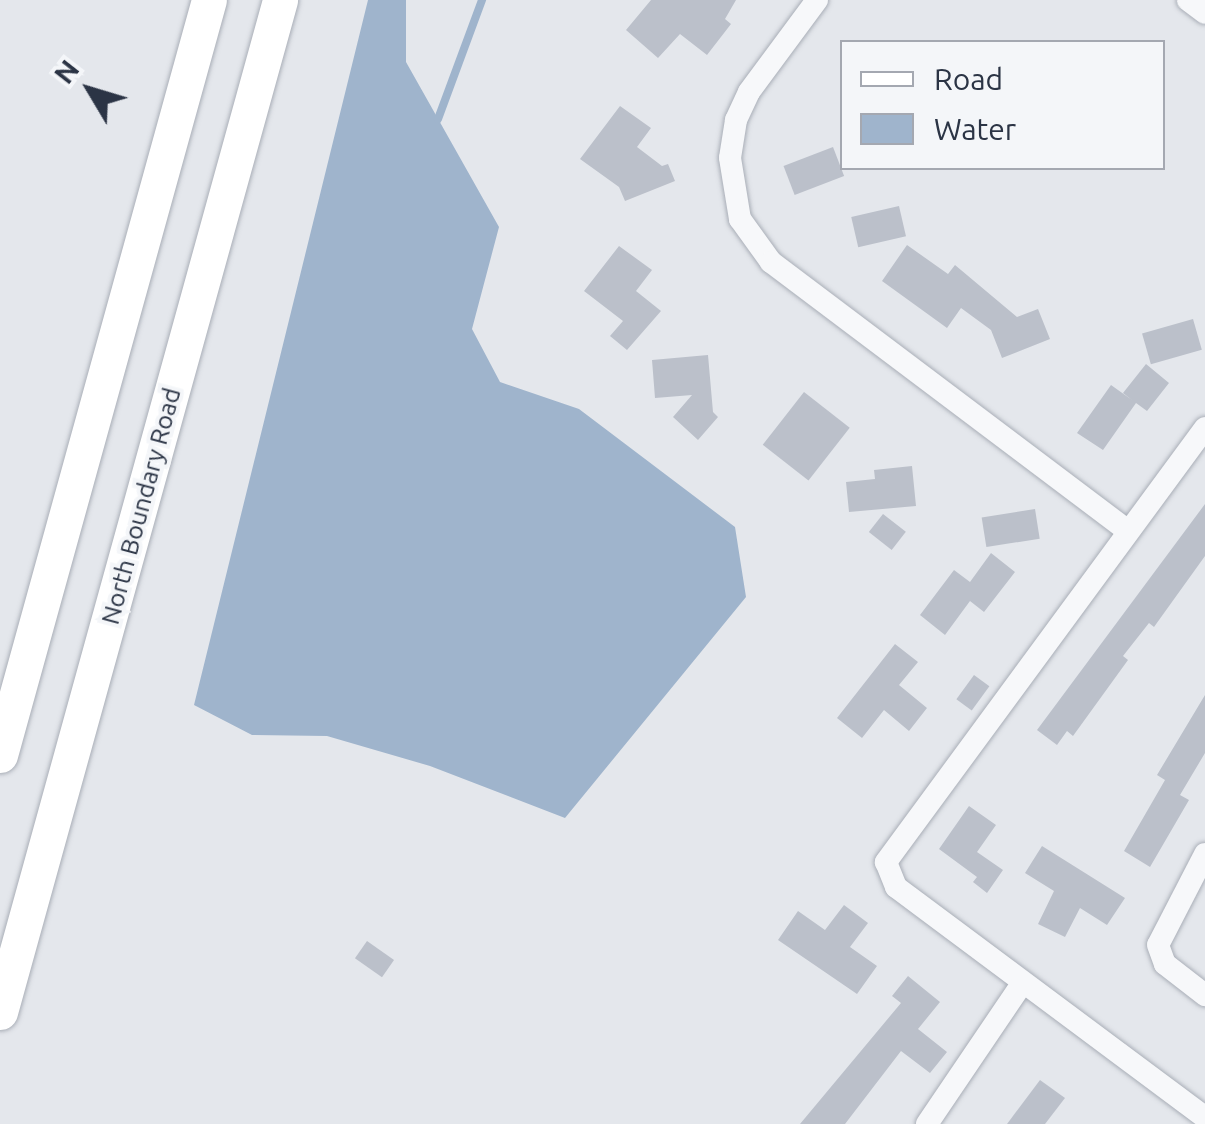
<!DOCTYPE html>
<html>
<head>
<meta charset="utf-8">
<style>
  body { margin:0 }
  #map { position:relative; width:1205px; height:1124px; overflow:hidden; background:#e4e7ec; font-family:Ubuntu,sans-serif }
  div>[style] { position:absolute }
  .water>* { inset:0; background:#9fb4cc }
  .stream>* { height:8px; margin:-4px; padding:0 4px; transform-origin:4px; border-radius:4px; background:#9fb4cc }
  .building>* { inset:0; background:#bbc0ca; transform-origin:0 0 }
  .roads { filter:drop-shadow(0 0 2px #a9aeb7) drop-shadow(0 0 2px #a9aeb7) }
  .street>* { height:22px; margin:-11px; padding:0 11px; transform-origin:11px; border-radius:11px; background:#f7f8fa }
  .primary>* { height:35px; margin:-17.5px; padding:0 17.5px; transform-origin:17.5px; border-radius:17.5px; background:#fff }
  span { translate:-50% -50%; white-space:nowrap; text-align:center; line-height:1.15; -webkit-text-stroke:8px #f4f6f9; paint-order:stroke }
  .street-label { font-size:25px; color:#2b3445 }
  .legend { position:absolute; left:840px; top:40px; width:325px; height:130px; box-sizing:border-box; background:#f4f6f9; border:2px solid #a4a8b1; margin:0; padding:12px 18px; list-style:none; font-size:30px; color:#2b3445 }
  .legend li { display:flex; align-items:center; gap:20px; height:50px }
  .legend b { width:50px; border:2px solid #a4a8b1 }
  .north { position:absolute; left:40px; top:40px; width:100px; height:100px; -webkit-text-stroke:8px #f4f6f9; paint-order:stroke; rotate:308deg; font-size:28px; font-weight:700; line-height:40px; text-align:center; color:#2b3445 }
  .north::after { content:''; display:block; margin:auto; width:35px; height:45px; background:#2b3445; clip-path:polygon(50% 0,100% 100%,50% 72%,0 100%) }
</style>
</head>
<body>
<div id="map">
  <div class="water">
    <div style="clip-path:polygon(368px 0,406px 0,406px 62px,499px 227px,472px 329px,500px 382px,579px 409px,735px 527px,746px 597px,565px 818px,430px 766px,327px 736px,252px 735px,194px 705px)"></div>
  </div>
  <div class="stream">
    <div style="left:438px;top:119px;width:127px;rotate:-69.7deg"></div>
  </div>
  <div class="building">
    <div style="clip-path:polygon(651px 0,736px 0,725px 19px,731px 24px,707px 55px,680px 34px,658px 58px,626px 30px)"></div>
    <div style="clip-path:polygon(620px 106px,651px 128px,637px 147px,662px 166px,668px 164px,675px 181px,625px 201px,619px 187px,580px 159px)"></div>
    <div style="left:833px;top:147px;width:31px;height:53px;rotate:69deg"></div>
    <div style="left:899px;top:206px;width:31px;height:49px;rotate:77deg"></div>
    <div style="clip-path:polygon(907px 245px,948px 274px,955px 265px,1017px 317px,1038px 309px,1050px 339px,1002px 358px,991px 330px,961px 308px,947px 328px,882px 281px)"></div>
    <div style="clip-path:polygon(619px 246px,652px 270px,636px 291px,661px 311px,627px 350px,610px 336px,623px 321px,584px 291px)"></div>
    <div style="left:1193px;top:319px;width:32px;height:53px;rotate:74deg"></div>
    <div style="clip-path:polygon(708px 355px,713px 412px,718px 417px,698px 440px,673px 417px,692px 395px,655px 398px,652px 360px)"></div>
    <div style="clip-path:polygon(1146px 364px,1169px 383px,1147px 411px,1136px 403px,1103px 450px,1077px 433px,1111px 385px,1132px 400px,1123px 393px)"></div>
    <div style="left:804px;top:392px;width:58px;height:67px;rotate:38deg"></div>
    <div style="clip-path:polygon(912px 466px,916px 506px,849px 512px,846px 482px,875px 479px,874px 470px)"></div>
    <div style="clip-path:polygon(1205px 504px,1205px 556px,1154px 627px,1149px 623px,1123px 656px,1128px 660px,1073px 736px,1067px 731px,1057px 745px,1037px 730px)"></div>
    <div style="left:1035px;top:509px;width:30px;height:54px;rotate:81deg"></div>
    <div style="left:883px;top:514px;width:29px;height:23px;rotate:38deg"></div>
    <div style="clip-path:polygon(991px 553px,1015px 572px,984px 612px,970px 601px,945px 635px,920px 615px,954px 570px,970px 582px)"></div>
    <div style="clip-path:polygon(895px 644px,918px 662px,899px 685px,927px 708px,909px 731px,884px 710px,862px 738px,837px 718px)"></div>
    <div style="left:974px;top:675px;width:19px;height:30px;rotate:36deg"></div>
    <div style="clip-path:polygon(1205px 695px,1205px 753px,1180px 795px,1189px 800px,1150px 867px,1124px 851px,1165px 780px,1157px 775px)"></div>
    <div style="clip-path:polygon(969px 806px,996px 825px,977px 852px,1003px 870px,987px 893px,973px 882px,977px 877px,939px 849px)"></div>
    <div style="clip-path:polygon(1042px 846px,1125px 898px,1107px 925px,1080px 908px,1065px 937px,1038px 924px,1054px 891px,1025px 873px)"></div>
    <div style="clip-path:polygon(844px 905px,868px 923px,850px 947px,877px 966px,857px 994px,778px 940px,798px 911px,825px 930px)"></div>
    <div style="left:367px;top:941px;width:33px;height:21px;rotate:35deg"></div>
    <div style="clip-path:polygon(908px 976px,940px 1002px,918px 1029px,947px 1052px,930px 1073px,901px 1051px,845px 1124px,800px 1124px,901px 1003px,892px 996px)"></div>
    <div style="clip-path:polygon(1040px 1080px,1065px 1098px,1045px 1124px,1007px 1124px)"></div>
  </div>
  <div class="roads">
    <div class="street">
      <div style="left:817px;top:0;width:114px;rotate:126.5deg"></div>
      <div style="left:749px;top:92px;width:31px;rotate:115deg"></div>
      <div style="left:736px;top:120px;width:38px;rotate:99deg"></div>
      <div style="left:730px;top:158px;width:62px;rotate:80.7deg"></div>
      <div style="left:740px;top:219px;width:53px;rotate:54.2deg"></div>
      <div style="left:771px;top:262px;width:447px;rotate:37deg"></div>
      <div style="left:1188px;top:0;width:21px;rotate:37deg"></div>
      <div style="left:1205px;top:428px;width:539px;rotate:126.32deg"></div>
      <div style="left:886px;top:862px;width:27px;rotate:68deg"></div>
      <div style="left:896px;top:887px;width:385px;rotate:36.7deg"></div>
      <div style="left:1205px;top:854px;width:102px;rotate:117.3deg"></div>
      <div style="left:1158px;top:945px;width:20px;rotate:70deg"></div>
      <div style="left:1165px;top:964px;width:51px;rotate:37.8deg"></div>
      <div style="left:927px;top:1124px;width:171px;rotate:-55.9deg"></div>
    </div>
    <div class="primary">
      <div style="left:0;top:755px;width:783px;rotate:-74.53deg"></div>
      <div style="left:0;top:1012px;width:1050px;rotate:-74.53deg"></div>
    </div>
  </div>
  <div class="street-label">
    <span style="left:141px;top:506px;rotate:-75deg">North Boundary Road</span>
  </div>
  <ul class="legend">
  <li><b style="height:12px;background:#fff"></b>Road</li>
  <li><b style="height:28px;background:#9fb4cc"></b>Water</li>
  </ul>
  <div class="north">N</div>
</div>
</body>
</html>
